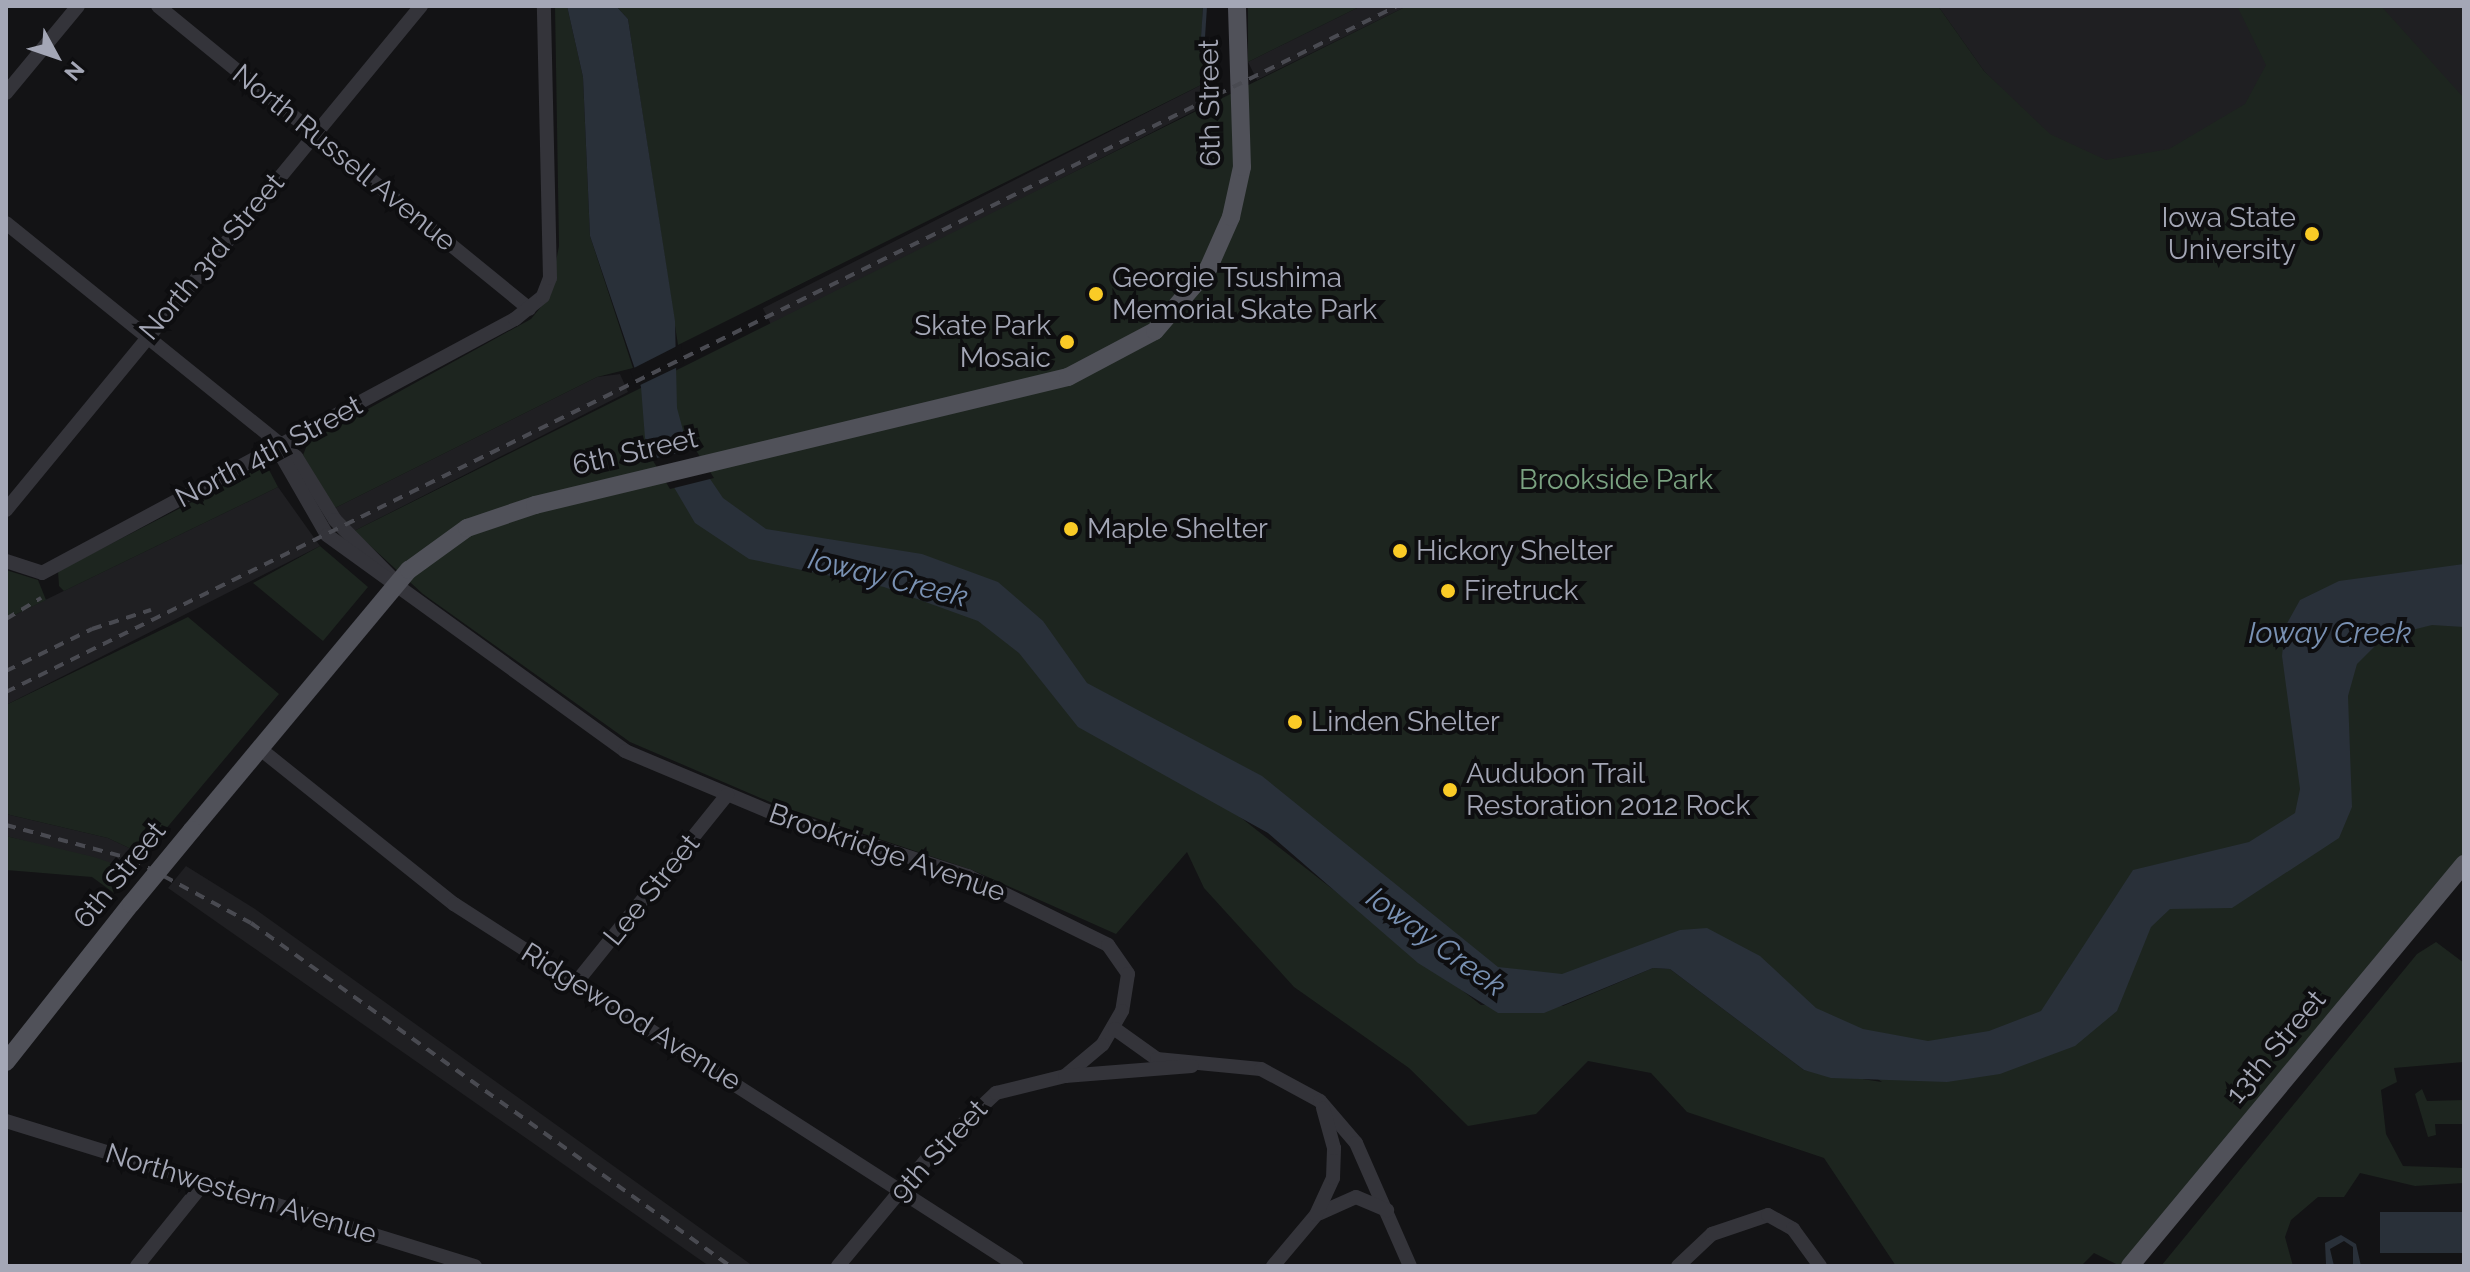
<!DOCTYPE html>
<html>
<head>
<meta charset="utf-8">
<style>
  body { margin:0 }
  #map { position:relative; width:2470px; height:1272px; overflow:hidden; background:#131315; font-family:Raleway,sans-serif }
  div>[style] { position:absolute }
  .built>* { inset:0; background:#1f1f22; transform-origin:0 0 }
  .green>* { inset:0; background:#1d251f }
  .water>* { inset:0; background:#293039; transform-origin:0 0 }
  .pier>* { inset:0; background:#131315 }
  .stream>* { height:4px; margin:-2px; padding:0 2px; transform-origin:2px; border-radius:2px; background:#293039 }
  .minor>* { height:14px; margin:-7px; padding:0 7px; transform-origin:7px; border-radius:7px; background:#34343a }
  .major>* { height:18px; margin:-9px; padding:0 9px; transform-origin:9px; border-radius:9px; background:#505159 }
  .rail>* { height:4px; margin-top:-2px; transform-origin:0; background:repeating-linear-gradient(90deg,#494a51 0 10px,transparent 0 18px) }
  .major-bridge>* { height:18px; margin:-9px; padding:0 9px; transform-origin:9px; border-radius:9px; background:#505159 }
  .dots>* { width:22px; height:22px; translate:-50% -50%; box-sizing:border-box; border:4px solid #0e0e10; border-radius:50% }
  span { translate:-50% -50%; white-space:nowrap; text-align:center; line-height:1.15; -webkit-text-stroke:8px #0e0e10; paint-order:stroke }
  .street-label { font-size:28px; color:#a4a7b6 }
  .poi-label { font-size:28px; color:#a4a7b6 }
  .right { translate:-100% -50%; text-align:right }
  .left { translate:0 -50%; text-align:left }
  .park-label { font-size:28px; color:#7aa281 }
  .water-label { font-size:30px; color:#7991b3; font-style:italic }
  .frame { position:absolute; inset:0; border:8px solid #a4a7b6; pointer-events:none }
  .north { position:absolute; left:16px; top:16px; width:80px; height:80px; -webkit-text-stroke:6px #0e0e10; paint-order:stroke; rotate:130deg; font-size:22px; font-weight:700; line-height:32px; text-align:center; color:#a4a7b6 }
  .north::after { content:''; display:block; margin:auto; width:28px; height:36px; background:#a4a7b6; clip-path:polygon(50% 0,100% 100%,50% 72%,0 100%) }
</style>
</head>
<body>
<div id="map">
  <div class="built">
    <div style="clip-path:polygon(1361px 6px,1407px 6px,1257px 80px,1248px 62px)"></div>
    <div style="clip-path:polygon(1938px 6px,2464px 6px,2464px 481px,2099px 190px,1984px 71px)"></div>
    <div style="left:1211px;top:80px;width:20px;height:503px;rotate:63deg"></div>
    <div style="clip-path:polygon(620px 374px,628px 392px,354px 531px,333px 509px,597px 377px)"></div>
    <div style="clip-path:polygon(278px 487px,320px 546px,6px 705px,6px 619px)"></div>
    <div style="clip-path:polygon(6px 814px,108px 838px,144px 855px,132px 870px,6px 836px)"></div>
    <div style="clip-path:polygon(186px 866px,255px 909px,753px 1266px,709px 1266px,168px 888px)"></div>
  </div>
  <div class="green">
    <div style="clip-path:polygon(555px 6px,567px 6px,583px 77px,590px 236px,633px 368px,597px 377px,333px 509px,302px 458px,308px 442px,531px 319px,549px 297px,559px 246px)"></div>
    <div style="clip-path:polygon(616px 6px,1203px 6px,1201px 44px,1212px 47px,1215px 70px,1211px 80px,678px 345px,628px 19px)"></div>
    <div style="clip-path:polygon(1248px 6px,1361px 6px,1248px 62px)"></div>
    <div style="clip-path:polygon(evenodd,1407px 6px,1938px 6px,1984px 71px,2050px 134px,2106px 160px,2169px 149px,2245px 104px,2266px 65px,2237px 6px,2381px 6px,2464px 98px,2464px 854px,2120px 1266px,2094px 1253px,2081px 1266px,1896px 1266px,1824px 1158px,1687px 1112px,1651px 1073px,1588px 1061px,1536px 1114px,1468px 1126px,1409px 1068px,1294px 987px,1204px 888px,1187px 852px,1116px 934px,972px 870px,777px 805px,630px 742px,423px 594px,354px 531px,1407px 6px,1239px 791px,1517px 1001px,1690px 949px,1882px 1082px,1804px 1070px,1670px 969px,1653px 968px,1563px 1006px,1481px 1005px,1226px 806px,1239px 791px)"></div>
    <div style="clip-path:polygon(266px 464px,278px 487px,64px 591px,59px 586px,58px 571px)"></div>
    <div style="clip-path:polygon(320px 546px,368px 587px,323px 641px,253px 583px)"></div>
    <div style="clip-path:polygon(6px 570px,38px 580px,46px 600px,6px 619px)"></div>
    <div style="clip-path:polygon(188px 617px,279px 694px,144px 855px,108px 838px,6px 814px,6px 705px)"></div>
    <div style="clip-path:polygon(6px 836px,94px 857px,132px 870px,114px 893px,92px 877px,6px 870px)"></div>
    <div style="clip-path:polygon(2436px 942px,2464px 963px,2464px 1062px,2394px 1068px,2397px 1082px,2381px 1090px,2386px 1134px,2403px 1166px,2464px 1168px,2464px 1183px,2415px 1186px,2360px 1173px,2344px 1197px,2318px 1197px,2291px 1220px,2285px 1237px,2293px 1266px,2161px 1266px,2417px 954px)"></div>
    <div style="clip-path:polygon(2422px 1089px,2427px 1101px,2464px 1100px,2464px 1124px,2435px 1124px,2436px 1135px,2428px 1137px,2415px 1094px)"></div>
  </div>
  <div class="water">
    <div style="clip-path:polygon(567px 6px,616px 6px,628px 19px,675px 321px,677px 408px,687px 445px,723px 498px,766px 529px,922px 554px,998px 582px,1043px 621px,1087px 683px,1262px 776px,1498px 967px,1562px 974px,1680px 930px,1707px 928px,1760px 956px,1816px 1008px,1863px 1029px,1928px 1041px,1989px 1031px,2041px 1011px,2133px 870px,2249px 842px,2295px 813px,2300px 789px,2282px 656px,2285px 627px,2300px 600px,2339px 581px,2464px 564px,2464px 627px,2432px 625px,2384px 637px,2357px 664px,2348px 696px,2352px 807px,2339px 838px,2232px 908px,2170px 909px,2151px 927px,2117px 1011px,2075px 1046px,2000px 1074px,1947px 1082px,1831px 1078px,1804px 1070px,1670px 969px,1653px 968px,1544px 1013px,1498px 1013px,1418px 963px,1268px 833px,1078px 727px,1019px 653px,978px 621px,884px 587px,749px 559px,695px 523px,645px 438px,641px 387px,590px 236px,583px 77px)"></div>
    <div style="left:2464px;top:1212px;width:41px;height:84px;rotate:90deg"></div>
    <div style="clip-path:polygon(2341px 1235px,2356px 1244px,2361px 1266px,2353px 1266px,2353px 1247px,2344px 1241px,2330px 1249px,2334px 1266px,2326px 1264px,2325px 1243px)"></div>
  </div>
  <div class="pier">
    <div style="clip-path:polygon(681px 344px,684px 364px,636px 387px,630px 370px)"></div>
    <div style="clip-path:polygon(695px 449px,714px 478px,670px 489px,652px 459px)"></div>
  </div>
  <div class="stream">
    <div style="left:1202px;top:53px;width:47px;rotate:-86.3deg"></div>
  </div>
  <div class="minor">
    <div style="left:158px;top:6px;width:479px;rotate:39.2deg"></div>
    <div style="left:6px;top:93px;width:113px;rotate:-50.4deg"></div>
    <div style="left:6px;top:223px;width:373px;rotate:38.9deg"></div>
    <div style="left:296px;top:457px;width:74px;rotate:58.2deg"></div>
    <div style="left:335px;top:520px;width:88px;rotate:45.5deg"></div>
    <div style="left:277px;top:448px;width:100px;rotate:60.1deg"></div>
    <div style="left:327px;top:535px;width:368px;rotate:35.9deg"></div>
    <div style="left:625px;top:751px;width:163px;rotate:22.8deg"></div>
    <div style="left:775px;top:814px;width:203px;rotate:17.8deg"></div>
    <div style="left:968px;top:876px;width:156px;rotate:26.2deg"></div>
    <div style="left:1108px;top:945px;width:35px;rotate:55deg"></div>
    <div style="left:1128px;top:974px;width:37px;rotate:99deg"></div>
    <div style="left:1122px;top:1011px;width:39px;rotate:120deg"></div>
    <div style="left:1102px;top:1045px;width:48px;rotate:140deg"></div>
    <div style="left:6px;top:510px;width:653px;rotate:-50.53deg"></div>
    <div style="left:6px;top:561px;width:38px;rotate:18deg"></div>
    <div style="left:42px;top:573px;width:537px;rotate:-28.24deg"></div>
    <div style="left:515px;top:319px;width:36px;rotate:-39deg"></div>
    <div style="left:543px;top:296px;width:19px;rotate:-69deg"></div>
    <div style="left:550px;top:278px;width:272px;rotate:-91.3deg"></div>
    <div style="left:259px;top:748px;width:250px;rotate:38.7deg"></div>
    <div style="left:454px;top:904px;width:669px;rotate:32.74deg"></div>
    <div style="left:575px;top:984px;width:243px;rotate:-51.2deg"></div>
    <div style="left:1115px;top:1029px;width:52px;rotate:35.5deg"></div>
    <div style="left:1157px;top:1059px;width:104px;rotate:5.5deg"></div>
    <div style="left:1261px;top:1069px;width:67px;rotate:28.5deg"></div>
    <div style="left:1320px;top:1101px;width:55px;rotate:49.4deg"></div>
    <div style="left:1356px;top:1143px;width:134px;rotate:66.3deg"></div>
    <div style="left:6px;top:1121px;width:491px;rotate:17.2deg"></div>
    <div style="left:1320px;top:1213px;width:39px;rotate:-24deg"></div>
    <div style="left:1356px;top:1197px;width:34px;rotate:23deg"></div>
    <div style="left:137px;top:1266px;width:107px;rotate:-51.1deg"></div>
    <div style="left:838px;top:1266px;width:144px;rotate:-50.3deg"></div>
    <div style="left:930px;top:1155px;width:91px;rotate:-43.2deg"></div>
    <div style="left:996px;top:1093px;width:71px;rotate:-13.8deg"></div>
    <div style="left:1065px;top:1076px;width:127px;rotate:-4.5deg"></div>
    <div style="left:1273px;top:1266px;width:67px;rotate:-49.9deg"></div>
    <div style="left:1316px;top:1215px;width:41px;rotate:-65.3deg"></div>
    <div style="left:1333px;top:1178px;width:30px;rotate:-88deg"></div>
    <div style="left:1334px;top:1148px;width:41px;rotate:-105.4deg"></div>
    <div style="left:1678px;top:1266px;width:47px;rotate:-43.3deg"></div>
    <div style="left:1712px;top:1234px;width:59px;rotate:-18.7deg"></div>
    <div style="left:1768px;top:1215px;width:29px;rotate:29deg"></div>
    <div style="left:1793px;top:1229px;width:46px;rotate:53.9deg"></div>
  </div>
  <div class="major">
    <div style="left:192px;top:830px;width:339px;rotate:-50.2deg"></div>
    <div style="left:409px;top:570px;width:72px;rotate:-35.9deg"></div>
    <div style="left:467px;top:528px;width:72px;rotate:-18.7deg"></div>
    <div style="left:535px;top:505px;width:548px;rotate:-13.5deg"></div>
    <div style="left:1068px;top:377px;width:98px;rotate:-27.9deg"></div>
    <div style="left:1155px;top:331px;width:82px;rotate:-49.5deg"></div>
    <div style="left:1208px;top:269px;width:57px;rotate:-66.1deg"></div>
    <div style="left:1231px;top:217px;width:51px;rotate:-77.6deg"></div>
    <div style="left:1242px;top:167px;width:161px;rotate:-91.8deg"></div>
    <div style="left:6px;top:1062px;width:201px;rotate:-51.7deg"></div>
    <div style="left:2130px;top:1266px;width:523px;rotate:-50.28deg"></div>
  </div>
  <div class="rail">
    <div style="left:6px;top:619px;width:41px;rotate:-31deg"></div>
    <div style="left:6px;top:671px;width:96px;rotate:-26deg"></div>
    <div style="left:92px;top:629px;width:62px;rotate:-17.9deg"></div>
    <div style="left:6px;top:692px;width:1551px;rotate:-26.25deg"></div>
    <div style="left:6px;top:825px;width:131px;rotate:15.1deg"></div>
    <div style="left:132px;top:859px;width:135px;rotate:28.3deg"></div>
    <div style="left:251px;top:923px;width:589px;rotate:35.61deg"></div>
  </div>
  <div class="major-bridge">
    <div style="left:131px;top:904px;width:96px;rotate:-50.5deg"></div>
  </div>
  <div class="dots">
    <div style="left:2312px;top:234px;background:#facb26"></div>
    <div style="left:1096px;top:294px;background:#facb26"></div>
    <div style="left:1067px;top:342px;background:#facb26"></div>
    <div style="left:1071px;top:529px;background:#facb26"></div>
    <div style="left:1400px;top:551px;background:#facb26"></div>
    <div style="left:1448px;top:591px;background:#facb26"></div>
    <div style="left:1295px;top:722px;background:#facb26"></div>
    <div style="left:1450px;top:790px;background:#facb26"></div>
  </div>
  <div class="street-label">
    <span style="left:1210px;top:103px;rotate:-91deg">6th Street</span>
    <span style="left:344px;top:158px;rotate:39deg">North Russell Avenue</span>
    <span style="left:212px;top:257px;rotate:-50deg">North 3rd Street</span>
    <span style="left:269px;top:452px;rotate:-28deg">North 4th Street</span>
    <span style="left:635px;top:452px;rotate:-13deg">6th Street</span>
    <span style="left:887px;top:853px;rotate:19deg">Brookridge Avenue</span>
    <span style="left:120px;top:875px;rotate:-51deg">6th Street</span>
    <span style="left:652px;top:890px;rotate:-51deg">Lee Street</span>
    <span style="left:631px;top:1017px;rotate:32deg">Ridgewood Avenue</span>
    <span style="left:2276px;top:1047px;rotate:-50deg">13th Street</span>
    <span style="left:939px;top:1151px;rotate:-47deg">9th Street</span>
    <span style="left:241px;top:1194px;rotate:17deg">Northwestern Avenue</span>
  </div>
  <div class="poi-label">
    <span class="right" style="left:2296px;top:234px">Iowa State<br>University</span>
    <span class="left" style="left:1112px;top:294px">Georgie Tsushima<br>Memorial Skate Park</span>
    <span class="right" style="left:1051px;top:342px">Skate Park<br>Mosaic</span>
    <span class="left" style="left:1087px;top:529px">Maple Shelter</span>
    <span class="left" style="left:1416px;top:551px">Hickory Shelter</span>
    <span class="left" style="left:1464px;top:591px">Firetruck</span>
    <span class="left" style="left:1311px;top:722px">Linden Shelter</span>
    <span class="left" style="left:1466px;top:790px">Audubon Trail<br>Restoration 2012 Rock</span>
  </div>
  <div class="park-label">
    <span style="left:1616px;top:480px">Brookside Park</span>
  </div>
  <div class="water-label">
    <span style="left:888px;top:578px;rotate:14deg">Ioway Creek</span>
    <span style="left:2330px;top:633px">Ioway Creek</span>
    <span style="left:1436px;top:942px;rotate:36deg">Ioway Creek</span>
  </div>
  <div class="frame"></div>
  <div class="north">N</div>
</div>
</body>
</html>
